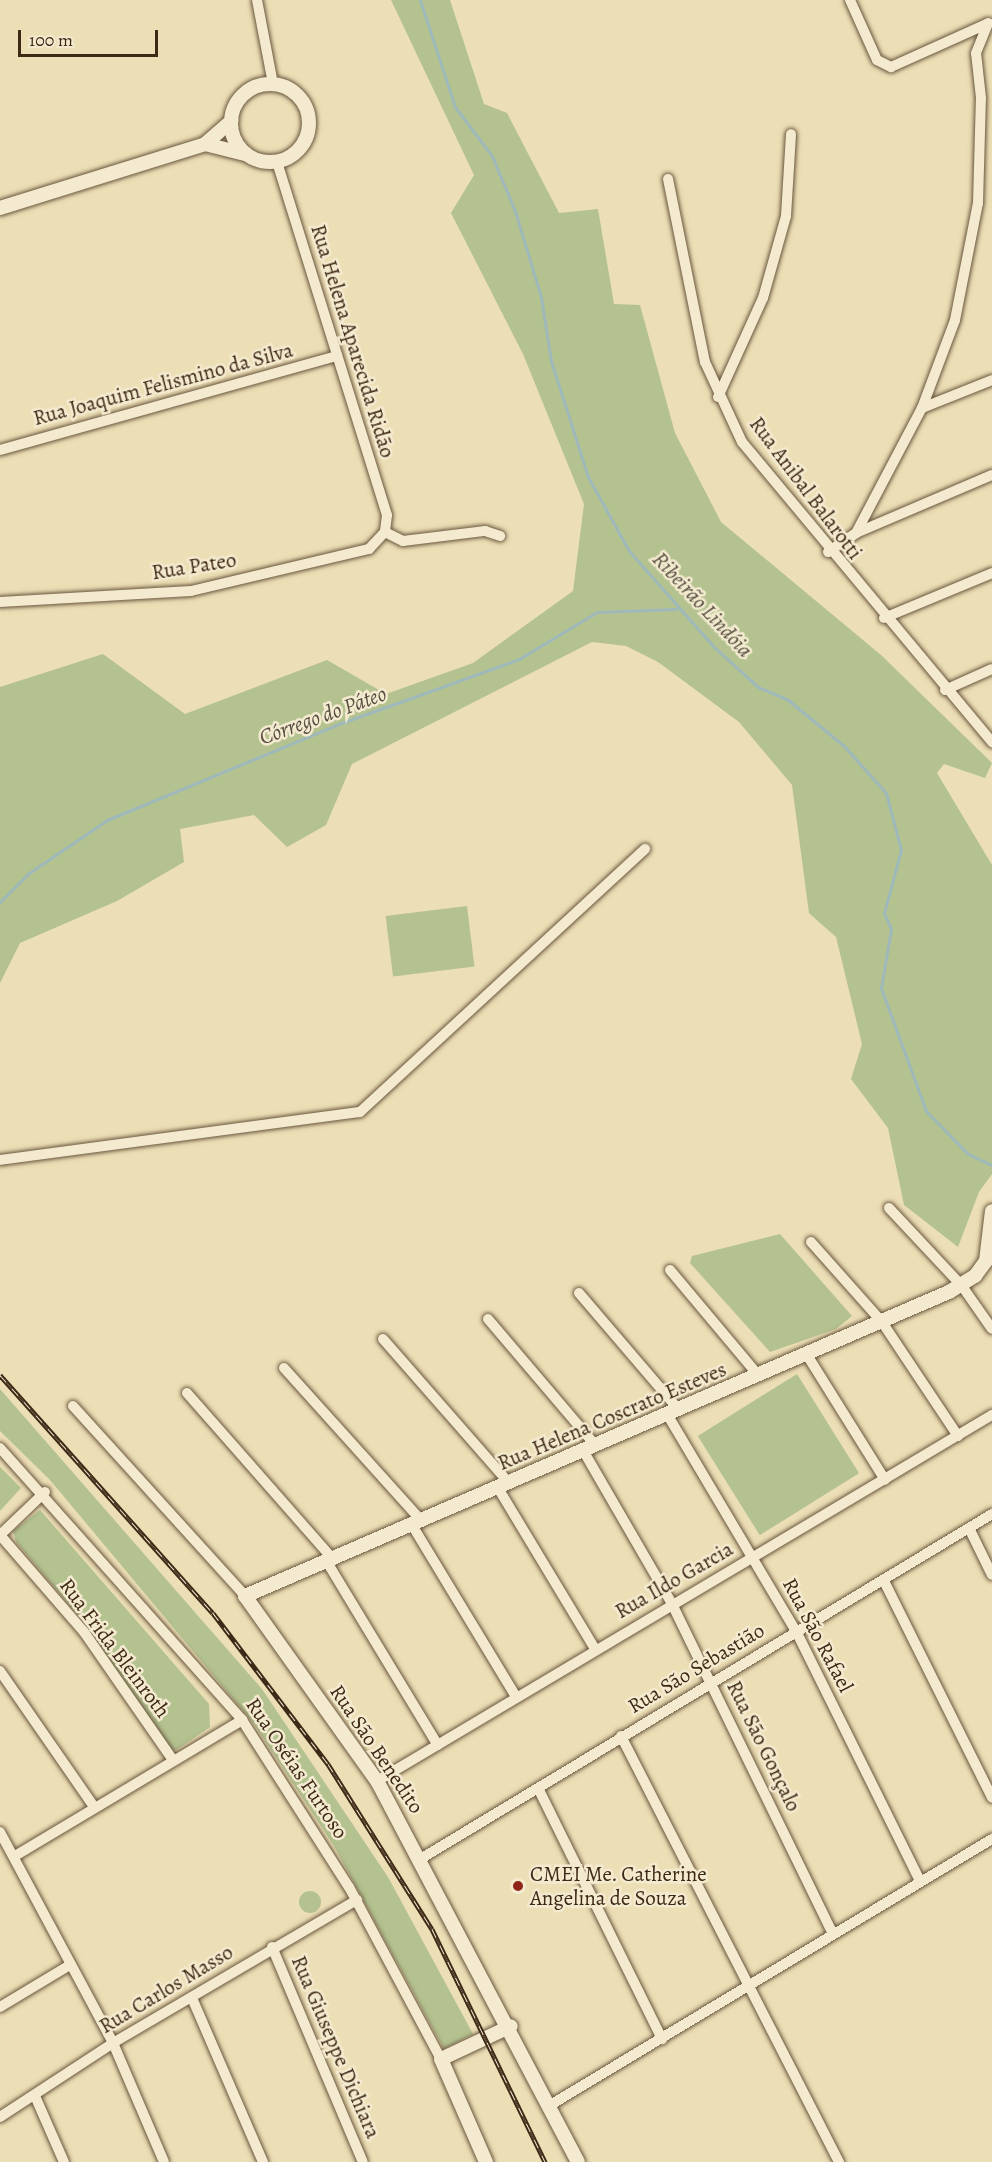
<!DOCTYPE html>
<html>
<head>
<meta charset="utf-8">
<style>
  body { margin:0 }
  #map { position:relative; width:992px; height:2162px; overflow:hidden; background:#ecdeb5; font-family:Alegreya,serif }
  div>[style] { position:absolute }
  .green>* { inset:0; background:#b4c290; transform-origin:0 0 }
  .round { border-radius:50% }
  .stream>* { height:3px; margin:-1.5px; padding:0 1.5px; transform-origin:1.5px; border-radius:1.5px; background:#9fb9ba }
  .roads { filter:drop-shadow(0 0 2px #6a563e) drop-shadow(0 0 2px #6a563e) }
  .minor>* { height:10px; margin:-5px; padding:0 5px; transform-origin:5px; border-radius:5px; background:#f3eacf }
  .tertiary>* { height:14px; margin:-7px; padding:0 7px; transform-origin:7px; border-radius:7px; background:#f3eacf }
  .tertiary>.ring { margin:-7px; padding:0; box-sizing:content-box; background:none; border:14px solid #f3eacf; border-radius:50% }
  .rail>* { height:5px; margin-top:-2.5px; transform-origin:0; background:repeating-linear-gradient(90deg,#f3eacf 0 9px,#3e2917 0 18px); box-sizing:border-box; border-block:2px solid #3e2917 }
  .dots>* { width:16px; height:16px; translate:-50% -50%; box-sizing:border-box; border:3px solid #f3eacf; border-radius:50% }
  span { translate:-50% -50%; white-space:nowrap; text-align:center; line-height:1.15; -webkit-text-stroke:5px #f3eacf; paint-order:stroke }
  .street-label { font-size:21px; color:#3e2917 }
  .poi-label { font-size:21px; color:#3e2917 }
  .left { translate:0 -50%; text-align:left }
  .water-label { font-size:22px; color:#564d40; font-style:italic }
  .scale { position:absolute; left:18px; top:30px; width:140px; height:27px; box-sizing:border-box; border:3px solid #3e2917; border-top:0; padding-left:8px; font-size:18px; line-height:21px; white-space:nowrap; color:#3e2917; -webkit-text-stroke:4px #f3eacf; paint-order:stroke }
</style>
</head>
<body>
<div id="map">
  <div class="green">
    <div style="clip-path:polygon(391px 0,450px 0,484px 104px,507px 113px,559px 213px,598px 209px,614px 304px,640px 305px,675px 433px,721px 522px,881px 655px,992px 763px,985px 778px,944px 764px,937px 773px,992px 865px,992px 1174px,979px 1192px,958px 1247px,904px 1205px,888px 1128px,851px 1079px,862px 1044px,836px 937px,809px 913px,792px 785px,739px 722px,658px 662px,626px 646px,592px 642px,352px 764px,326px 825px,287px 847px,254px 815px,180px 829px,184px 862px,117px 901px,20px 943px,0 983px,0 687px,103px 654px,185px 714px,327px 660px,386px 694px,473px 663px,573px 591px,584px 504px,523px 354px,451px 213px,474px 175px)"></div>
    <div style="left:467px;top:906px;width:61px;height:82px;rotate:83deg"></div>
    <div style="clip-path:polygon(780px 1234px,852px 1316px,836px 1329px,770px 1352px,690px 1263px,692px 1256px)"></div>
    <div style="left:797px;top:1374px;width:117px;height:117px;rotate:58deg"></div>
    <div style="clip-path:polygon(0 1389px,262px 1689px,388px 1877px,473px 2034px,444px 2049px,334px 1846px,254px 1724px,50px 1480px,0 1431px)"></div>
    <div style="clip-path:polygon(0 1467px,21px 1488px,0 1511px)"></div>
    <div style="clip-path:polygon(40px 1510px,209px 1704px,210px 1727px,178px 1749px,172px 1751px,82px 1620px,16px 1542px,13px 1531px)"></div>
    <div class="round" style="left:299px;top:1891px;width:22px;height:22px"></div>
  </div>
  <div class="stream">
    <div style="left:420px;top:0;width:113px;rotate:71.9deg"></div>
    <div style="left:455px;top:107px;width:61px;rotate:52.9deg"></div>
    <div style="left:492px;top:156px;width:60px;rotate:67.3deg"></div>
    <div style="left:515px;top:211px;width:90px;rotate:73.2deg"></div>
    <div style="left:541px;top:297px;width:65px;rotate:81.1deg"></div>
    <div style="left:551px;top:361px;width:122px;rotate:72.3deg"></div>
    <div style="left:588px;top:477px;width:85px;rotate:61deg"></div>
    <div style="left:629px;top:551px;width:128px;rotate:48.5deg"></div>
    <div style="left:714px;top:647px;width:59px;rotate:42.3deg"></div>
    <div style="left:758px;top:687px;width:33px;rotate:23deg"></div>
    <div style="left:788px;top:700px;width:72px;rotate:39.4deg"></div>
    <div style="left:844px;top:746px;width:63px;rotate:48.2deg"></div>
    <div style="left:886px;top:793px;width:59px;rotate:75.3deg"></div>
    <div style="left:901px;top:850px;width:65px;rotate:105.1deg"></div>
    <div style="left:884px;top:913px;width:17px;rotate:66deg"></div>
    <div style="left:891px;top:929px;width:60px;rotate:99.6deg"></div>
    <div style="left:881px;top:988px;width:131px;rotate:69.9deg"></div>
    <div style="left:926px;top:1111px;width:60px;rotate:45.7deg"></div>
    <div style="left:968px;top:1154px;width:26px;rotate:25deg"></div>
    <div style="left:0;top:902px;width:41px;rotate:-45deg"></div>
    <div style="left:29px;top:873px;width:94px;rotate:-34.2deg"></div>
    <div style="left:107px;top:820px;width:248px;rotate:-22.5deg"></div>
    <div style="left:336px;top:725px;width:195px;rotate:-19.8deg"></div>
    <div style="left:519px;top:659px;width:91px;rotate:-31.1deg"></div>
    <div style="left:597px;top:612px;width:79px;rotate:-2.2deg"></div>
  </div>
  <div class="roads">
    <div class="minor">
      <div style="left:257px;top:0;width:86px;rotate:79.2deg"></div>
      <div style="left:850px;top:0;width:66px;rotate:65.8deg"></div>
      <div style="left:877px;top:60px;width:16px;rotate:27deg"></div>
      <div style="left:891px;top:67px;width:107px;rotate:-24.2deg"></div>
      <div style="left:277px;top:162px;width:370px;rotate:72.7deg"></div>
      <div style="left:387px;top:515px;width:17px;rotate:97deg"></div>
      <div style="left:668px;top:179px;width:187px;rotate:78.6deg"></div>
      <div style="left:705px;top:362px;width:88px;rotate:65.2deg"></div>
      <div style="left:742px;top:442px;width:391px;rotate:50.2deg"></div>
      <div style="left:718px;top:397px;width:109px;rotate:-65.6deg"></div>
      <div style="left:763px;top:298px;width:85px;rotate:-74.3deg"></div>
      <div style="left:786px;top:216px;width:82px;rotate:-86.5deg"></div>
      <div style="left:922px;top:408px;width:75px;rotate:-21.8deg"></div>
      <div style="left:0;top:450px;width:350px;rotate:-15.6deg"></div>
      <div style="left:385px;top:532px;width:20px;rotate:27deg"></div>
      <div style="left:403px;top:541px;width:83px;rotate:-7deg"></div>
      <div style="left:485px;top:531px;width:16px;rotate:18deg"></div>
      <div style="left:856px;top:533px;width:148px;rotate:-23.1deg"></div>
      <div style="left:828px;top:552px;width:34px;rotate:-34deg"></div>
      <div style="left:856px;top:533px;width:141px;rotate:-62.2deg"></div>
      <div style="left:922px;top:408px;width:94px;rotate:-69.4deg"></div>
      <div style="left:955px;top:320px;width:119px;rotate:-78.9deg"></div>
      <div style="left:978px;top:203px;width:105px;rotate:-88.4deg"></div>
      <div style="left:981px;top:98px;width:45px;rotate:-96.3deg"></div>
      <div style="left:976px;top:53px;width:32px;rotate:-68deg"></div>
      <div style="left:0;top:602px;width:191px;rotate:-3.3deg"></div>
      <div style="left:191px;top:591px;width:183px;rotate:-13.3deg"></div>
      <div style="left:369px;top:549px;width:23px;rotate:-47deg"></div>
      <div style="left:884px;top:618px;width:117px;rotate:-22.6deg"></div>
      <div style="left:945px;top:690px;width:51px;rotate:-24.1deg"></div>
      <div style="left:0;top:1160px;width:363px;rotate:-7.6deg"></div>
      <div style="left:360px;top:1112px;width:388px;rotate:-42.7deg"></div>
      <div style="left:889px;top:1208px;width:107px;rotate:46.9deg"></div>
      <div style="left:962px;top:1286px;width:52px;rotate:55.1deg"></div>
      <div style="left:811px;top:1242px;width:107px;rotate:48.4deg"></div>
      <div style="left:882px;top:1322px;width:137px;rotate:56.3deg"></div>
      <div style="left:670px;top:1270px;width:138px;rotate:50deg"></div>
      <div style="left:579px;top:1293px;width:153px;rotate:49.5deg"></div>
      <div style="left:488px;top:1319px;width:167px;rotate:49.6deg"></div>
      <div style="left:383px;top:1339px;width:191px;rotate:48.8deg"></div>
      <div style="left:807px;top:1355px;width:147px;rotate:58deg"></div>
      <div style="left:284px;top:1368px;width:206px;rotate:48deg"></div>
      <div style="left:187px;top:1393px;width:221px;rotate:48.7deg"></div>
      <div style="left:73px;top:1406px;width:256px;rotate:47.8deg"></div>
      <div style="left:667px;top:1414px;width:252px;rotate:59.3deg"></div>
      <div style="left:796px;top:1631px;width:279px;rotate:63.6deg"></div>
      <div style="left:0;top:1448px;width:364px;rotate:48.3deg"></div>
      <div style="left:242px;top:1720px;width:198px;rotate:57.4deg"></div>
      <div style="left:349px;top:1887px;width:195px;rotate:61.9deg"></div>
      <div style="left:584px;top:1452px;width:176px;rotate:59.9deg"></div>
      <div style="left:672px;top:1604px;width:367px;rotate:64deg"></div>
      <div style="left:498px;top:1488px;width:188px;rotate:58.9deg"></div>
      <div style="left:45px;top:1492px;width:62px;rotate:136.3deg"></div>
      <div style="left:0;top:1535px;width:128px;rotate:49.1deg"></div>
      <div style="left:84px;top:1632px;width:156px;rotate:55.2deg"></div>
      <div style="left:412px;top:1525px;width:201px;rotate:58.8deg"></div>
      <div style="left:969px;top:1528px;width:52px;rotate:63.9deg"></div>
      <div style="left:327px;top:1562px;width:214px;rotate:58.8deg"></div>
      <div style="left:884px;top:1581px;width:242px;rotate:63.5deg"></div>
      <div style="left:0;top:1671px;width:165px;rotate:55.3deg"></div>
      <div style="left:621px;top:1736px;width:479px;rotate:62.9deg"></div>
      <div style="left:377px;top:1781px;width:716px;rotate:-30.76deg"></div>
      <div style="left:539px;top:1790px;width:278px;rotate:63.7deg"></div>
      <div style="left:0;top:1832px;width:239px;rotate:61.8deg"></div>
      <div style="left:113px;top:2043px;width:129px;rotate:66.8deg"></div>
      <div style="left:15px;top:1856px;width:265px;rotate:-30.9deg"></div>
      <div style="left:422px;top:1858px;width:666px;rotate:-31.11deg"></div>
      <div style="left:272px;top:1947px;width:233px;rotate:67.1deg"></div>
      <div style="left:192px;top:1998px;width:179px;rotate:66.6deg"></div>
      <div style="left:0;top:2007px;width:82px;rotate:-31deg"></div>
      <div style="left:35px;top:2096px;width:72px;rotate:66.3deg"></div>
      <div style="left:552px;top:2104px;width:514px;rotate:-31.06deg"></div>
      <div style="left:0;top:2117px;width:135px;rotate:-33.2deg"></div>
      <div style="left:113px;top:2043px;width:283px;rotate:-30.4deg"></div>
    </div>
    <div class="tertiary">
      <div class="ring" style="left:231px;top:84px;width:64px;height:64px"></div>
      <div style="left:205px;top:144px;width:41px;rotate:14deg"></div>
      <div style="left:0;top:208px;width:215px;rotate:-17.3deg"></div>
      <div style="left:205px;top:144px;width:35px;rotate:-41deg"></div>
      <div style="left:486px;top:2162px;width:112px;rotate:-113.6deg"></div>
      <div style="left:441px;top:2059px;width:77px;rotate:-25.2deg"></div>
      <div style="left:578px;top:2162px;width:431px;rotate:-117.8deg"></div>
      <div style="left:377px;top:1781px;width:227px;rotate:-125.5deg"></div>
      <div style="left:245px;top:1596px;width:767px;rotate:-23.36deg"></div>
      <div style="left:949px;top:1292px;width:31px;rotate:-32deg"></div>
      <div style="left:975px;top:1276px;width:19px;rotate:-54deg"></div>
      <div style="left:986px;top:1261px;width:50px;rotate:-83.2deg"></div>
    </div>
  </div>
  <div class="rail">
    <div style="left:0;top:1375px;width:319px;rotate:48.2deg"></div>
    <div style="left:213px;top:1613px;width:190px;rotate:52.7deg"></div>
    <div style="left:328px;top:1764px;width:195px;rotate:57.8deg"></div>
    <div style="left:432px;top:1929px;width:259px;rotate:64.1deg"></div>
  </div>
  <div class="dots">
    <div style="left:518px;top:1886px;background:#8f2418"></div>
  </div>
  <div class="street-label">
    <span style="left:353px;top:341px;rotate:73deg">Rua Helena Aparecida Ridão</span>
    <span style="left:163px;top:384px;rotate:-15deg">Rua Joaquim Felismino da Silva</span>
    <span style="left:806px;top:488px;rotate:53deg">Rua Anibal Balarotti</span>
    <span style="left:194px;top:566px;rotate:-9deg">Rua Pateo</span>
    <span style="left:612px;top:1416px;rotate:-23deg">Rua Helena Coscrato Esteves</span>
    <span style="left:674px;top:1580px;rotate:-30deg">Rua Ildo Garcia</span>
    <span style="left:818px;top:1635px;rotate:62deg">Rua São Rafael</span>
    <span style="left:115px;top:1648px;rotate:53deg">Rua Frida Bleinroth</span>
    <span style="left:696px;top:1668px;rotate:-31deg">Rua São Sebastião</span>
    <span style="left:764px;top:1746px;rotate:64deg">Rua São Gonçalo</span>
    <span style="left:377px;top:1749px;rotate:56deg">Rua São Benedito</span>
    <span style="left:297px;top:1768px;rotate:56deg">Rua Oséias Furtoso</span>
    <span style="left:166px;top:1989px;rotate:-31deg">Rua Carlos Masso</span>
    <span style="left:336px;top:2047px;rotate:67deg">Rua Giuseppe Dichiara</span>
  </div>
  <div class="poi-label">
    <span class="left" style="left:530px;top:1886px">CMEI Me. Catherine<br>Angelina de Souza</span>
  </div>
  <div class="water-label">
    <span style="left:702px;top:605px;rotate:47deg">Ribeirão Lindóia</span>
    <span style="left:323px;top:716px;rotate:-20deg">Córrego do Páteo</span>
  </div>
  <div class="scale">100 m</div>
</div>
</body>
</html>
